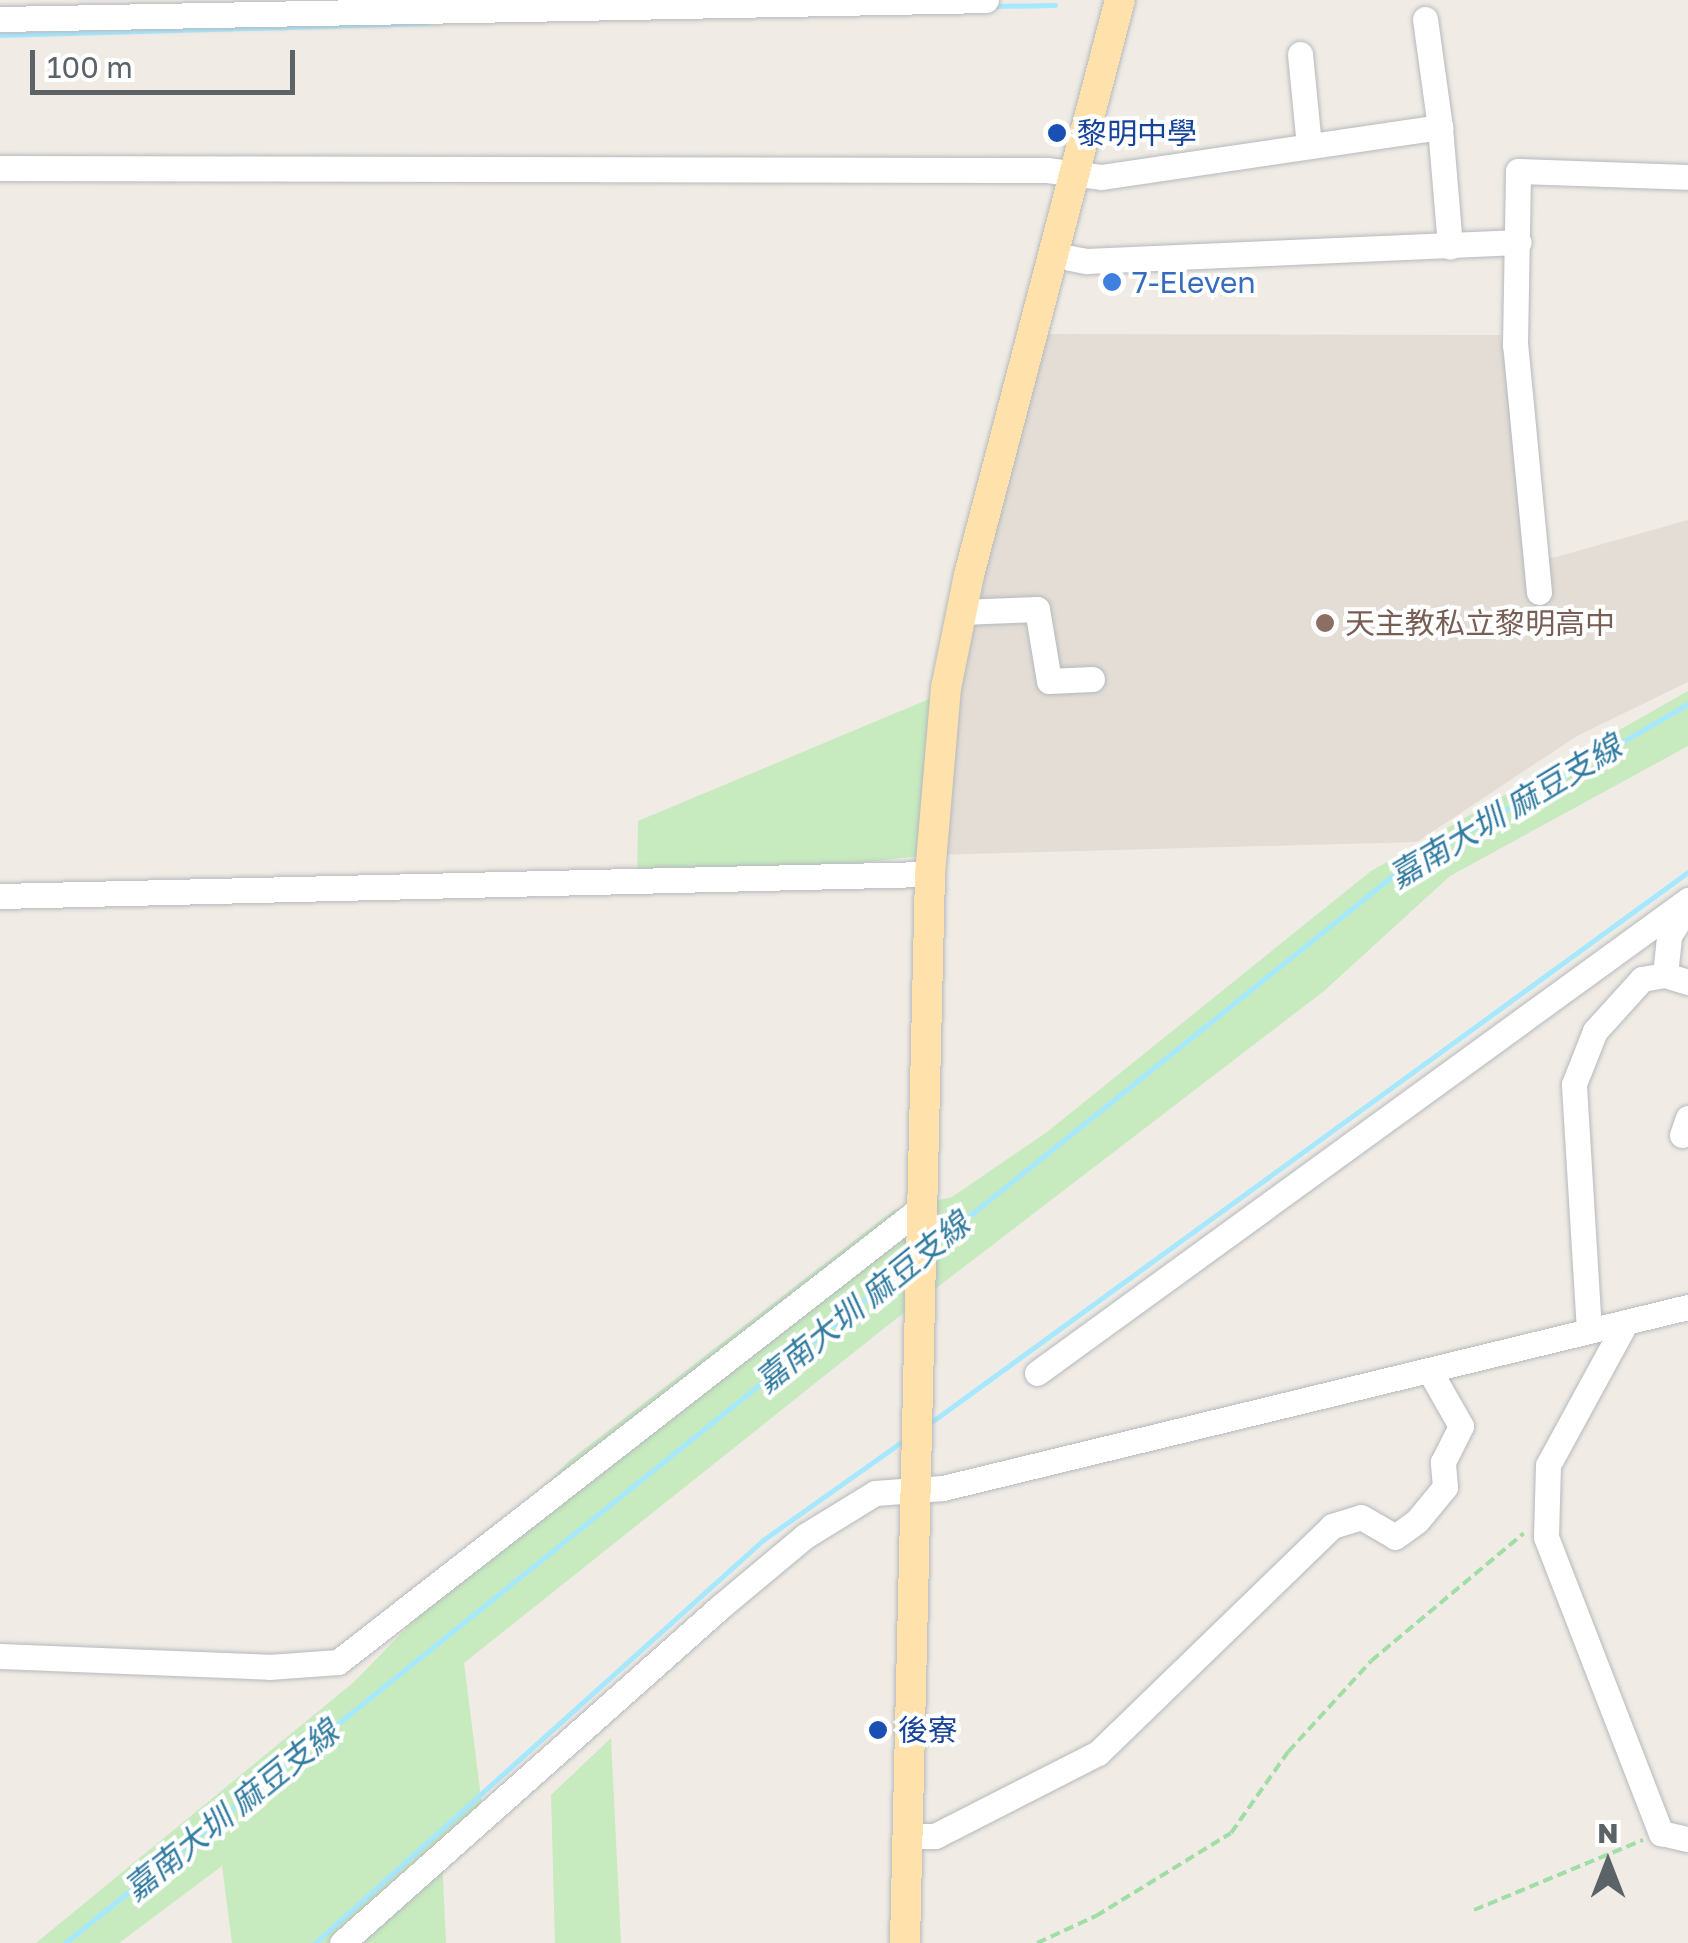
<!DOCTYPE html>
<html>
<head>
<meta charset="utf-8">
<style>
  body { margin:0 }
  #map { position:relative; width:1688px; height:1943px; overflow:hidden; background:#f0ece5; font-family:"Golos Text","Noto Sans TC",sans-serif }
  div>[style] { position:absolute }
  .education>* { inset:0; background:#e3ddd5 }
  .green>* { inset:0; background:#c7eabf }
  .stream>* { height:5px; margin:-2.5px; padding:0 2.5px; transform-origin:2.5px; border-radius:2.5px; background:#a6e8ff }
  .path>* { height:4px; margin-top:-2px; transform-origin:0; background:repeating-linear-gradient(90deg,#a1dea6 0 10px,transparent 0 15px) }
  .roads { filter:drop-shadow(0 0 2px #b5b9bd) drop-shadow(0 0 2px #b5b9bd) }
  .minor>* { height:25px; margin:-12.5px; padding:0 12.5px; transform-origin:12.5px; border-radius:12.5px; background:#fff }
  .major>* { height:30px; margin:-15px; padding:0 15px; transform-origin:15px; border-radius:15px; background:#ffe2ab }
  .dots>* { width:28px; height:28px; translate:-50% -50%; box-sizing:border-box; border:5px solid #fff; border-radius:50% }
  span { translate:-50% -50%; white-space:nowrap; text-align:center; line-height:1.15; -webkit-text-stroke:8px #fff; paint-order:stroke }
  .transit-label { font-size:30px; color:#164399 }
  .left { translate:0 -50%; text-align:left }
  .shop-label { font-size:30px; color:#366cbe }
  .education-label { font-size:30px; color:#785e54 }
  .water-label { font-size:32px; color:#317ba0; font-style:italic }
  .north { position:absolute; left:1558px; top:1813px; width:100px; height:100px; -webkit-text-stroke:8px #fff; paint-order:stroke; rotate:0deg; font-size:28px; font-weight:700; line-height:40px; text-align:center; color:#5c6367 }
  .north::after { content:''; display:block; margin:auto; width:35px; height:45px; background:#5c6367; clip-path:polygon(50% 0,100% 100%,50% 72%,0 100%) }
  .scale { position:absolute; left:30px; top:50px; width:265px; height:45px; box-sizing:border-box; border:5px solid #5c6367; border-top:0; padding-left:12px; font-size:30px; line-height:35px; white-space:nowrap; color:#5c6367; -webkit-text-stroke:8px #fff; paint-order:stroke }
</style>
</head>
<body>
<div id="map">
  <div class="education">
    <div style="clip-path:polygon(1048px 334px,1500px 335px,1538px 562px,1688px 520px,1688px 682px,1577px 736px,1417px 842px,930px 855px,941px 694px)"></div>
  </div>
  <div class="green">
    <div style="clip-path:polygon(1688px 691px,1688px 746px,1450px 876px,1324px 991px,892px 1322px,464px 1663px,485px 1829px,442px 1857px,446px 1943px,232px 1943px,222px 1866px,119px 1943px,36px 1943px,354px 1682px,569px 1461px,894px 1210px,952px 1197px,1047px 1132px,1371px 871px)"></div>
    <div style="clip-path:polygon(941px 694px,930px 855px,637px 887px,638px 821px)"></div>
    <div style="clip-path:polygon(611px 1738px,621px 1943px,555px 1943px,551px 1795px)"></div>
  </div>
  <div class="stream">
    <div style="left:993px;top:6px;width:62px;rotate:-0.9deg"></div>
    <div style="left:0;top:35px;width:427px;rotate:-1.6deg"></div>
    <div style="left:933px;top:1245px;width:594px;rotate:-38.78deg"></div>
    <div style="left:1396px;top:873px;width:337px;rotate:-30.1deg"></div>
    <div style="left:930px;top:1423px;width:937px;rotate:-36.01deg"></div>
    <div style="left:65px;top:1943px;width:1082px;rotate:-38.81deg"></div>
    <div style="left:315px;top:1943px;width:603px;rotate:-41.97deg"></div>
    <div style="left:763px;top:1540px;width:173px;rotate:-35.3deg"></div>
  </div>
  <div class="path">
    <div style="left:1474px;top:1910px;width:183px;rotate:-22.5deg"></div>
    <div style="left:1037px;top:1943px;width:65px;rotate:-24.6deg"></div>
    <div style="left:1096px;top:1916px;width:158px;rotate:-31.6deg"></div>
    <div style="left:1231px;top:1833px;width:99px;rotate:-54.9deg"></div>
    <div style="left:1288px;top:1752px;width:123px;rotate:-47.6deg"></div>
    <div style="left:1371px;top:1661px;width:199px;rotate:-39.9deg"></div>
  </div>
  <div class="roads">
    <div class="minor">
      <div style="left:0;top:19px;width:986px;rotate:-1.1deg"></div>
      <div style="left:1425px;top:19px;width:109px;rotate:82.1deg"></div>
      <div style="left:1300px;top:54px;width:91px;rotate:84.4deg"></div>
      <div style="left:0;top:168px;width:1047px;rotate:0.11deg"></div>
      <div style="left:1047px;top:170px;width:54px;rotate:7.4deg"></div>
      <div style="left:1101px;top:177px;width:343px;rotate:-8.4deg"></div>
      <div style="left:1440px;top:127px;width:120px;rotate:85.2deg"></div>
      <div style="left:1055px;top:255px;width:32px;rotate:11deg"></div>
      <div style="left:1086px;top:261px;width:433px;rotate:-2.5deg"></div>
      <div style="left:1539px;top:592px;width:248px;rotate:-95.5deg"></div>
      <div style="left:1515px;top:345px;width:174px;rotate:-89deg"></div>
      <div style="left:1518px;top:171px;width:170px;rotate:2deg"></div>
      <div style="left:961px;top:612px;width:76px;rotate:-2.3deg"></div>
      <div style="left:1037px;top:609px;width:73px;rotate:80.5deg"></div>
      <div style="left:1049px;top:681px;width:43px;rotate:-2.7deg"></div>
      <div style="left:0;top:896px;width:930px;rotate:-1.36deg"></div>
      <div style="left:1665px;top:975px;width:39px;rotate:-84deg"></div>
      <div style="left:1669px;top:936px;width:36px;rotate:-58deg"></div>
      <div style="left:1682px;top:1135px;width:18px;rotate:-71deg"></div>
      <div style="left:1626px;top:1322px;width:163px;rotate:118.6deg"></div>
      <div style="left:1548px;top:1465px;width:72px;rotate:91.6deg"></div>
      <div style="left:1546px;top:1537px;width:318px;rotate:68.8deg"></div>
      <div style="left:1661px;top:1833px;width:28px;rotate:13deg"></div>
      <div style="left:1589px;top:1331px;width:247px;rotate:-93.5deg"></div>
      <div style="left:1574px;top:1084px;width:57px;rotate:-68.4deg"></div>
      <div style="left:1595px;top:1031px;width:70px;rotate:-47.9deg"></div>
      <div style="left:1642px;top:979px;width:23px;rotate:-10deg"></div>
      <div style="left:1665px;top:975px;width:24px;rotate:17deg"></div>
      <div style="left:1037px;top:1373px;width:805px;rotate:-36deg"></div>
      <div style="left:0;top:1656px;width:269px;rotate:2.3deg"></div>
      <div style="left:269px;top:1667px;width:69px;rotate:-4.1deg"></div>
      <div style="left:338px;top:1662px;width:738px;rotate:-37.9deg"></div>
      <div style="left:907px;top:1836px;width:28px"></div>
      <div style="left:935px;top:1836px;width:183px;rotate:-27deg"></div>
      <div style="left:1098px;top:1753px;width:326px;rotate:-44.1deg"></div>
      <div style="left:1332px;top:1526px;width:30px;rotate:-17deg"></div>
      <div style="left:1361px;top:1517px;width:39px;rotate:30deg"></div>
      <div style="left:1395px;top:1537px;width:27px;rotate:-36deg"></div>
      <div style="left:1417px;top:1521px;width:44px;rotate:-50.5deg"></div>
      <div style="left:1445px;top:1487px;width:25px;rotate:-95deg"></div>
      <div style="left:1443px;top:1462px;width:40px;rotate:-63.4deg"></div>
      <div style="left:1461px;top:1426px;width:64px;rotate:-119.7deg"></div>
      <div style="left:342px;top:1943px;width:506px;rotate:-41.63deg"></div>
      <div style="left:720px;top:1607px;width:111px;rotate:-39.9deg"></div>
      <div style="left:805px;top:1536px;width:82px;rotate:-31.6deg"></div>
      <div style="left:875px;top:1493px;width:68px;rotate:-4.2deg"></div>
      <div style="left:943px;top:1488px;width:767px;rotate:-13.66deg"></div>
    </div>
    <div class="major">
      <div style="left:905px;top:1943px;width:1069px;rotate:-88.66deg"></div>
      <div style="left:930px;top:874px;width:187px;rotate:-85.1deg"></div>
      <div style="left:946px;top:688px;width:115px;rotate:-78.5deg"></div>
      <div style="left:969px;top:575px;width:594px;rotate:-75.29deg"></div>
    </div>
  </div>
  <div class="dots">
    <div style="left:1057px;top:133px;background:#1a4fb4"></div>
    <div style="left:1112px;top:282px;background:#3f7fe0"></div>
    <div style="left:1325px;top:623px;background:#8d6e63"></div>
    <div style="left:878px;top:1730px;background:#1a4fb4"></div>
  </div>
  <div class="transit-label">
    <span class="left" style="left:1077px;top:133px">黎明中學</span>
    <span class="left" style="left:898px;top:1730px">後寮</span>
  </div>
  <div class="shop-label">
    <span class="left" style="left:1132px;top:282px">7-Eleven</span>
  </div>
  <div class="education-label">
    <span class="left" style="left:1345px;top:623px">天主教私立黎明高中</span>
  </div>
  <div class="water-label">
    <span style="left:1505px;top:811px;rotate:-31deg">嘉南大圳 麻豆支線</span>
    <span style="left:862px;top:1302px;rotate:-39deg">嘉南大圳 麻豆支線</span>
    <span style="left:231px;top:1810px;rotate:-39deg">嘉南大圳 麻豆支線</span>
  </div>
  <div class="north">N</div>
  <div class="scale">100 m</div>
</div>
</body>
</html>
